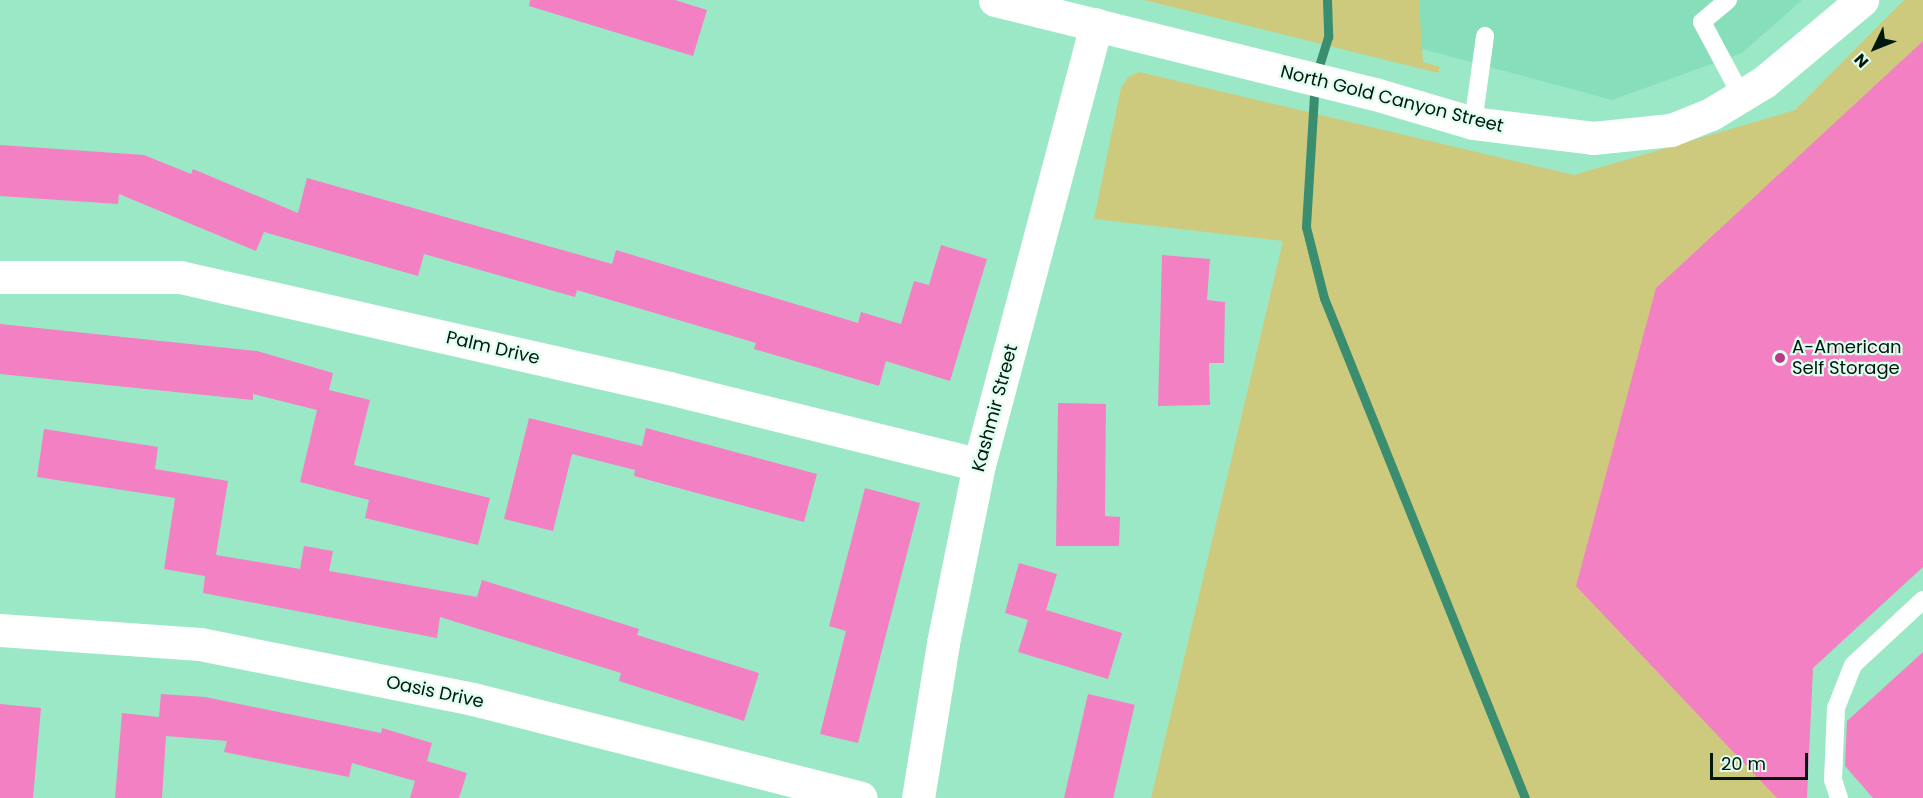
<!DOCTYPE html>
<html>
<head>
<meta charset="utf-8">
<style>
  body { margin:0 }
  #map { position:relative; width:1923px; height:798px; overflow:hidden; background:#9be8c7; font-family:Poppins,sans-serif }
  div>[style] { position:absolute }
  .built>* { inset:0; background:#87deba }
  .green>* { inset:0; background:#cdca7e }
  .stream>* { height:9px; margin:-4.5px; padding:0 4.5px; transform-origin:4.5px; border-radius:4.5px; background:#3a8e6f }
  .building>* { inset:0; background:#f380c2; transform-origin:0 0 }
  .service>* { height:18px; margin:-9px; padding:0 9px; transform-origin:9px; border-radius:9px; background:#fff }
  .minor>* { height:33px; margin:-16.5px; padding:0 16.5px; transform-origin:16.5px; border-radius:16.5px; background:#fff }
  .dots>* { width:16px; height:16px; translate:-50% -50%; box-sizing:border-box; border:3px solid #e0fef0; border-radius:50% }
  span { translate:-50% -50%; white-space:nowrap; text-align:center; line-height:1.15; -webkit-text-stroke:4.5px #e0fef0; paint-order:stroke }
  .street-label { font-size:18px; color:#00190e }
  .poi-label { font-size:18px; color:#00190e }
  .left { translate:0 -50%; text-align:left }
  .north { position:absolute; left:1845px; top:18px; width:60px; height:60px; -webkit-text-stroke:4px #e0fef0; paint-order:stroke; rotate:227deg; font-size:16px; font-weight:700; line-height:24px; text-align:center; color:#00190e }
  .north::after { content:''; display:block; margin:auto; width:21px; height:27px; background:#00190e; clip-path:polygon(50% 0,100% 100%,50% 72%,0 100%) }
  .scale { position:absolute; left:1710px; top:753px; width:98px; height:27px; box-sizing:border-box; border:3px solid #00190e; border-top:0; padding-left:8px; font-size:18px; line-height:21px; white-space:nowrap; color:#00190e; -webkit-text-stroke:4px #e0fef0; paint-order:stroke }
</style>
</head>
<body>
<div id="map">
  <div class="built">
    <div style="clip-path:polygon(1395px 0,1802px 0,1742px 53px,1612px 100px,1415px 47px)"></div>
  </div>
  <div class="green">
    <div style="clip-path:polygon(1144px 0,1419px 0,1423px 62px,1440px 67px,1438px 73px)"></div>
    <div style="clip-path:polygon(1904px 0,1923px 0,1923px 41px,1778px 798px,1151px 798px,1283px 241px,1094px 219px,1121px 88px,1128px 77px,1139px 72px,1574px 175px,1795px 110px)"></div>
  </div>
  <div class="stream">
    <div style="left:1327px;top:0;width:37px;rotate:88deg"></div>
    <div style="left:1328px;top:37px;width:44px;rotate:107.2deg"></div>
    <div style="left:1315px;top:79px;width:148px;rotate:93.5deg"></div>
    <div style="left:1306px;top:227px;width:73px;rotate:75.8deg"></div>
    <div style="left:1324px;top:298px;width:539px;rotate:68.1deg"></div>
  </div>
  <div class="building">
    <div style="clip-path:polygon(530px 0,675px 0,707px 10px,693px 56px,529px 6px)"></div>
    <div style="clip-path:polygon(1923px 41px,1923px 567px,1813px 668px,1807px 798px,1777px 798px,1576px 586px,1656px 288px)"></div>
    <div style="clip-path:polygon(0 145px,144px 155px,191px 174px,193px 169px,298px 213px,307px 178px,612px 264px,616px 250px,858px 323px,861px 312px,901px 324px,914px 281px,929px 285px,941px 245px,987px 259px,950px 381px,886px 361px,879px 386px,754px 349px,756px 343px,577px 290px,575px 297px,424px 254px,418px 276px,264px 232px,256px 251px,119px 194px,118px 204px,0 196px)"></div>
    <div style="clip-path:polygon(1162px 255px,1210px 259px,1207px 300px,1225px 302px,1224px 363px,1209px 363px,1210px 405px,1158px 406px)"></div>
    <div style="clip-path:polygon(0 324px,257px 351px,333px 373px,329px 390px,370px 400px,354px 465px,490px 498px,478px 545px,365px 518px,369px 500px,300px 482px,317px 410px,253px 394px,253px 400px,0 374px)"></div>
    <div style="clip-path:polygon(1058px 403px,1106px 404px,1105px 516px,1120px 517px,1119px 546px,1056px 546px)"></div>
    <div style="clip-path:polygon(529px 418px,642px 446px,646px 428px,817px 474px,804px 522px,634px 476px,635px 470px,572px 454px,553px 531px,504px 519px)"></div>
    <div style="clip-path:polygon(44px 429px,158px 447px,155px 469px,228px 481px,216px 555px,300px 569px,304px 546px,333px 551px,329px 571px,477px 597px,482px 580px,639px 629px,637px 635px,759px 673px,744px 721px,619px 681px,621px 673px,440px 617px,437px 638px,203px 593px,205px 576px,164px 569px,175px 498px,37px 477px)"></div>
    <div style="clip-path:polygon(865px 488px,920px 503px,858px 743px,820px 734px,846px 631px,829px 626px)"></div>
    <div style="clip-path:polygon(1019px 563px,1057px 574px,1046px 610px,1122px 633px,1108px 679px,1018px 652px,1028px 620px,1005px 613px)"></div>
    <div style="clip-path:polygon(1923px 652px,1923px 798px,1873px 798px,1845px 766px,1847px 721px)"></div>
    <div style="clip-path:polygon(161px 694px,205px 697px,381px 733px,382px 728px,432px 743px,427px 761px,467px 773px,459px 798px,410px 798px,415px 781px,352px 763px,349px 777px,224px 752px,227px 741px,166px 736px,162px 798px,115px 798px,122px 713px,159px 717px)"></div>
    <div style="left:1088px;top:694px;width:48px;height:107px;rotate:13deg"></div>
    <div style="clip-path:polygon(0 704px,41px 708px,33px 798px,0 798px)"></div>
  </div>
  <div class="service">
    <div style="left:1728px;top:0;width:34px;rotate:140deg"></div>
    <div style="left:1702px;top:22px;width:85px;rotate:61.9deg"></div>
    <div style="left:1473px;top:123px;width:88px;rotate:-82.1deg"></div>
    <div style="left:1839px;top:798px;width:19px;rotate:-108deg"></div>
    <div style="left:1833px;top:780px;width:72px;rotate:-87.6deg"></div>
    <div style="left:1836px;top:708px;width:46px;rotate:-68.4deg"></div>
    <div style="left:1853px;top:665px;width:96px;rotate:-42.9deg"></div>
  </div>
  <div class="minor">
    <div style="left:995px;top:0;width:391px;rotate:13.9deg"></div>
    <div style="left:1375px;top:94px;width:102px;rotate:16.5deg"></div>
    <div style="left:1473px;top:123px;width:121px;rotate:7.1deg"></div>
    <div style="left:1593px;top:138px;width:78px;rotate:-5.9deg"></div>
    <div style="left:1671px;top:130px;width:43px;rotate:-21.8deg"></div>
    <div style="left:1711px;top:114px;width:62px;rotate:-31.1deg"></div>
    <div style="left:1764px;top:82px;width:128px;rotate:-39.9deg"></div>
    <div style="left:0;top:277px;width:180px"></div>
    <div style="left:180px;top:277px;width:501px;rotate:12.79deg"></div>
    <div style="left:669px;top:388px;width:319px;rotate:13.9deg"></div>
    <div style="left:0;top:630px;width:200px;rotate:4deg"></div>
    <div style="left:200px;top:644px;width:278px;rotate:11.4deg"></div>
    <div style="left:473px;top:699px;width:400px;rotate:14.3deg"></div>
    <div style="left:918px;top:798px;width:157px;rotate:-80.8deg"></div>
    <div style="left:943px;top:643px;width:182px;rotate:-78.6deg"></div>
    <div style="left:979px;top:465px;width:456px;rotate:-75.1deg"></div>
  </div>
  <div class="dots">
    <div style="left:1780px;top:358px;background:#b73988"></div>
  </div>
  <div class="street-label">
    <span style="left:1392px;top:99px;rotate:14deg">North Gold Canyon Street</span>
    <span style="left:493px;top:348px;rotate:13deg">Palm Drive</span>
    <span style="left:995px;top:408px;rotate:-75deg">Kashmir Street</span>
    <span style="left:435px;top:692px;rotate:12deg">Oasis Drive</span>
  </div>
  <div class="poi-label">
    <span class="left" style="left:1792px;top:358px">A-American<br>Self Storage</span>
  </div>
  <div class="north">N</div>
  <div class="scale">20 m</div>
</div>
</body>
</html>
